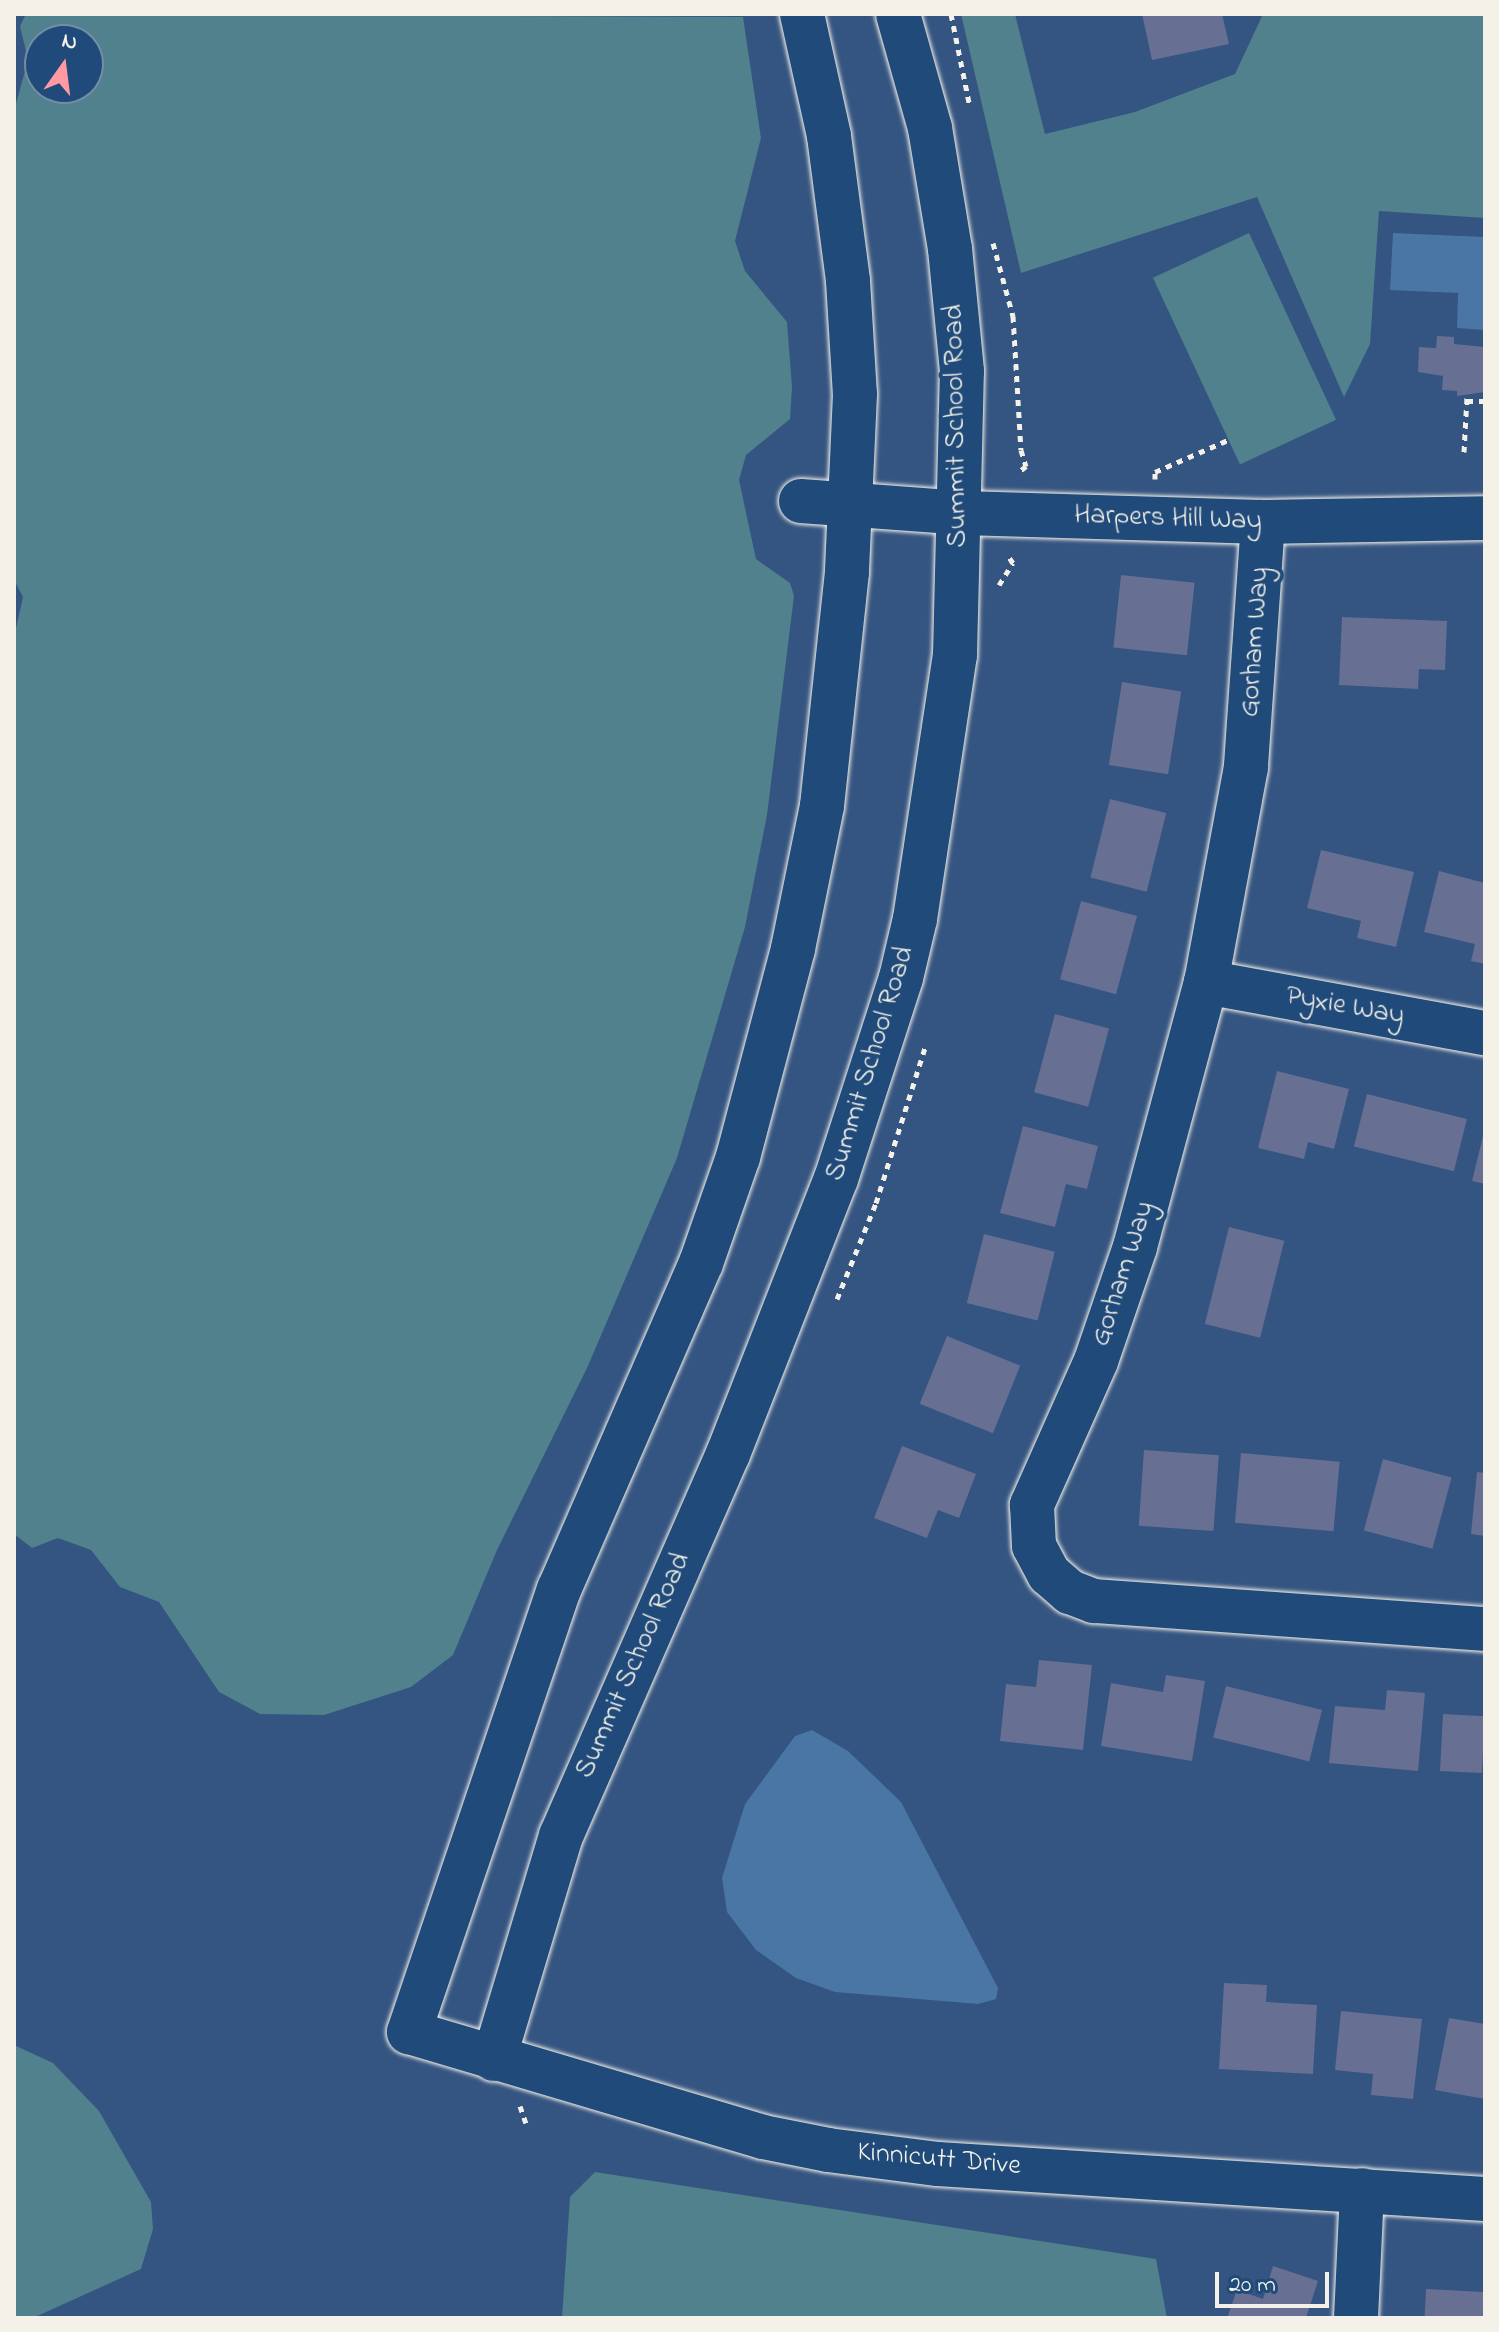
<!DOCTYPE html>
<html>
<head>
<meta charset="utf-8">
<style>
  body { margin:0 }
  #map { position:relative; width:1499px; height:2332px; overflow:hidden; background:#345481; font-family:"Indie Flower",sans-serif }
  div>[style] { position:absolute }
  .green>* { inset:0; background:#50818d; transform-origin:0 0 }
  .water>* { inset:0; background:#4a76a5 }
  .building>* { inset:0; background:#676f92; transform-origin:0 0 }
  .path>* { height:5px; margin-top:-2.5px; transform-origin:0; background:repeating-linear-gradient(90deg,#f4f1e8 0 6px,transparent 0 12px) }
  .roads { filter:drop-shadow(0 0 2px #f4f1e8) drop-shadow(0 0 2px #f4f1e8) }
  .minor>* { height:44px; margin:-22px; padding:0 22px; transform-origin:22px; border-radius:22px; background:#1f4a7a }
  span { translate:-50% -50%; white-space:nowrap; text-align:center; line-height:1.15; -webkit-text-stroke:8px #1f4a7a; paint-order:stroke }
  .street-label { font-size:28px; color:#f4f1e8 }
  .frame { position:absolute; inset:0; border:16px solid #f4f1e8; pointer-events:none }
  .north { position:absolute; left:24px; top:24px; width:80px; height:80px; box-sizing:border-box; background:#1f4a7a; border:2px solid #748da6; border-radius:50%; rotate:14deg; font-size:22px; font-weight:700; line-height:32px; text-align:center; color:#f4f1e8 }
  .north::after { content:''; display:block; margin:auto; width:28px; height:36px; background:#ff9aa2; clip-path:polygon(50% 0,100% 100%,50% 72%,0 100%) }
  .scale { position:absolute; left:1215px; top:2272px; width:114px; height:36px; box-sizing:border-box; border:4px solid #f4f1e8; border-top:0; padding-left:10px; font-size:24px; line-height:28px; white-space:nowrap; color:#f4f1e8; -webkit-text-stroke:6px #1f4a7a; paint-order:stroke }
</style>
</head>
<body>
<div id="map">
  <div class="green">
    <div style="clip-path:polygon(evenodd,26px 14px,743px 17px,761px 138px,735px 241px,745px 271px,787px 322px,792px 387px,790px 419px,746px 455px,739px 480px,756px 559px,790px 583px,794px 596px,767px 815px,745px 927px,677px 1158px,587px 1368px,497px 1550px,453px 1655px,411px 1687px,324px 1715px,260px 1714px,219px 1692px,159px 1602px,120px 1587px,91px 1550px,58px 1538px,32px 1548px,14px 1534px,14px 637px,23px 597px,14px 580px,14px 111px,28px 60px,20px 26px,26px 14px,88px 40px,88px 88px,40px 88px,40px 40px,88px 40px)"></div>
    <div style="clip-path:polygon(961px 14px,1015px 14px,1045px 134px,1135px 112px,1235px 74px,1263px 14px,1485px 14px,1485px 218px,1379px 211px,1370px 344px,1344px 397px,1257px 197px,1021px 273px)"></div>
    <div style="left:1249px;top:233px;width:206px;height:106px;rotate:65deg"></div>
    <div style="clip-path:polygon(14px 2045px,53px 2063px,99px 2111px,151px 2202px,153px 2229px,141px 2269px,33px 2318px,14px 2318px)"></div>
    <div style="clip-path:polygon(595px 2172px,1156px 2259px,1167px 2318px,562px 2318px,570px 2197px)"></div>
  </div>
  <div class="water">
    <div style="clip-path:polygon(1393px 233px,1485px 237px,1485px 330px,1457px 328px,1458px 293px,1390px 290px)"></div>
    <div style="clip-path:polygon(812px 1730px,848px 1751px,901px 1802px,998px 1988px,996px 1999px,978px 2004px,835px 1992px,796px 1978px,756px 1950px,727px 1912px,722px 1878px,745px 1804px,795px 1736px)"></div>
  </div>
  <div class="building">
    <div style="clip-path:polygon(1142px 14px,1222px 14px,1229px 44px,1152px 60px)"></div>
    <div style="clip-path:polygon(1437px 336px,1454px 337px,1454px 344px,1485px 347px,1485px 392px,1457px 396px,1457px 391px,1442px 390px,1443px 376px,1418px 372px,1419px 347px,1436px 348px)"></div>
    <div style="left:1121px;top:575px;width:74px;height:73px;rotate:6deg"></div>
    <div style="clip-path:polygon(1342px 617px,1447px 621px,1445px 670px,1419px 669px,1418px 689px,1339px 685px)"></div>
    <div style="left:1122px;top:682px;width:60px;height:84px;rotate:9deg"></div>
    <div style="left:1110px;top:799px;width:58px;height:81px;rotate:14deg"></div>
    <div style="clip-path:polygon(1321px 850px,1414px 872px,1396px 947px,1357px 938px,1361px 921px,1307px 908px)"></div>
    <div style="clip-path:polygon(1439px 871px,1485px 883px,1485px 964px,1471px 961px,1475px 944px,1424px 932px)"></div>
    <div style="left:1081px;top:901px;width:58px;height:81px;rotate:15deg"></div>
    <div style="left:1055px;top:1014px;width:56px;height:81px;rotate:15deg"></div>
    <div style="clip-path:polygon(1277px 1071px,1349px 1089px,1334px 1149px,1308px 1142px,1304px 1159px,1258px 1148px)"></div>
    <div style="left:1367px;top:1094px;width:103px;height:54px;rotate:14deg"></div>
    <div style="clip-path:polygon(1023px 1126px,1098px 1146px,1087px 1189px,1066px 1184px,1055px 1227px,1000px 1213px)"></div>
    <div style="clip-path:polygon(1484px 1132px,1485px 1132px,1485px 1184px,1472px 1181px)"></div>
    <div style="left:1229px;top:1227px;width:57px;height:100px;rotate:14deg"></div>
    <div style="left:984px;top:1234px;width:73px;height:71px;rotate:14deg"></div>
    <div style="left:947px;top:1336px;width:79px;height:73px;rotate:22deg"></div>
    <div style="clip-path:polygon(902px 1446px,976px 1474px,959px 1518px,938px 1510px,927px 1538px,874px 1518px)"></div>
    <div style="left:1144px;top:1450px;width:75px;height:76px;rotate:4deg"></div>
    <div style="left:1241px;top:1453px;width:99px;height:70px;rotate:5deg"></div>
    <div style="left:1383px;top:1459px;width:71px;height:74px;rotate:15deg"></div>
    <div style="clip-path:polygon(1477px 1472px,1485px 1473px,1485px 1536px,1471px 1534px)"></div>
    <div style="clip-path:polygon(1039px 1660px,1092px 1665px,1083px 1750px,1000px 1741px,1006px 1684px,1036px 1687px)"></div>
    <div style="clip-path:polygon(1166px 1675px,1205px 1681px,1192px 1761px,1101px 1746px,1111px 1683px,1163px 1692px)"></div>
    <div style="left:1226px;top:1686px;width:99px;height:53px;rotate:14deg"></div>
    <div style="clip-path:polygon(1387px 1690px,1425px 1693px,1418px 1771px,1329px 1763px,1335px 1706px,1385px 1710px)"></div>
    <div style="left:1443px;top:1714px;width:42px;height:57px;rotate:3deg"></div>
    <div style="clip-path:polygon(1224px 1983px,1267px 1985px,1266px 2002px,1317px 2005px,1313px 2074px,1219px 2069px)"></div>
    <div style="clip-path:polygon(1341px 2011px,1422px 2019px,1413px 2099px,1371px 2095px,1373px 2074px,1335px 2070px)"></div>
    <div style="clip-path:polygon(1449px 2018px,1485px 2024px,1485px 2099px,1435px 2090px)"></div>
    <div style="clip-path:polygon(1273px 2266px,1318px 2281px,1306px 2318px,1227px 2318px,1237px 2290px,1263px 2299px)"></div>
    <div style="left:1426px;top:2289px;width:59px;height:29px;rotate:3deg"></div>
  </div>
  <div class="path">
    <div style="left:951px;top:14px;width:95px;rotate:78.5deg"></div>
    <div style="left:993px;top:243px;width:76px;rotate:74.7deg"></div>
    <div style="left:1013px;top:316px;width:134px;rotate:86.6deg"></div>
    <div style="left:1021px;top:450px;width:17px;rotate:73deg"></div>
    <div style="left:1026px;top:466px;width:11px;rotate:139deg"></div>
    <div style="left:1467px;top:401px;width:18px"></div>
    <div style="left:1464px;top:452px;width:55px;rotate:-86.9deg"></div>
    <div style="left:1155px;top:479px;width:7px;rotate:-90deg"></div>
    <div style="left:1155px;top:472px;width:80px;rotate:-23.7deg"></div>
    <div style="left:999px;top:585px;width:26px;rotate:-58deg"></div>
    <div style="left:1013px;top:563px;width:11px;rotate:-124deg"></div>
    <div style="left:837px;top:1299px;width:104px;rotate:-67.9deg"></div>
    <div style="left:876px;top:1203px;width:163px;rotate:-72.5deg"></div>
    <div style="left:520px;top:2106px;width:18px;rotate:71deg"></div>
  </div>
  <div class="roads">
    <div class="minor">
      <div style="left:802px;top:14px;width:125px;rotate:77.5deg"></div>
      <div style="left:829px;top:136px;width:146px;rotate:82.5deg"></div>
      <div style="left:848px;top:281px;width:113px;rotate:86.5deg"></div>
      <div style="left:855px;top:394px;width:178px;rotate:92.6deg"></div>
      <div style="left:847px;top:572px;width:235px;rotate:96.1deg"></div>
      <div style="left:822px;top:806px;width:146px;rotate:101.5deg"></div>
      <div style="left:793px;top:949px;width:215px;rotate:104.8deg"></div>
      <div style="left:738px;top:1157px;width:112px;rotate:109.2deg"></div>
      <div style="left:701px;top:1263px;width:356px;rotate:113.5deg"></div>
      <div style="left:559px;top:1589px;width:468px;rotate:108.7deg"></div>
      <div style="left:409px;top:2032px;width:369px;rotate:16.5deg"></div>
      <div style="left:763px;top:2137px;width:66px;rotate:11.3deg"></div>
      <div style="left:828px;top:2150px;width:111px;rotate:7.3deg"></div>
      <div style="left:938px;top:2164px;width:548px;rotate:3.66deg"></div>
      <div style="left:801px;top:501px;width:162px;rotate:4.2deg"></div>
      <div style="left:963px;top:513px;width:300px;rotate:1.7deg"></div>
      <div style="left:1263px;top:522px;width:222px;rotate:-1deg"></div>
      <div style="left:1263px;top:522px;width:246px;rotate:94deg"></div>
      <div style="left:1246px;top:767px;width:219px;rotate:100.5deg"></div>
      <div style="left:1206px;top:982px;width:274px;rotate:105deg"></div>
      <div style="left:1135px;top:1247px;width:120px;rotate:108.9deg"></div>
      <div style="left:1096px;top:1361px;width:158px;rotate:114deg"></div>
      <div style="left:1032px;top:1505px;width:41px;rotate:87.2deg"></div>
      <div style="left:1034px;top:1546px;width:32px;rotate:62deg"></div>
      <div style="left:1049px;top:1574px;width:28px;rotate:41deg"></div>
      <div style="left:1070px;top:1592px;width:26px;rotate:21deg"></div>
      <div style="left:1094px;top:1601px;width:392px;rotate:4.1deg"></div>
      <div style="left:1206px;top:982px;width:284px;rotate:10.4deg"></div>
      <div style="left:494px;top:2059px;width:233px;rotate:-73.3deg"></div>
      <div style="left:561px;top:1836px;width:417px;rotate:-66.4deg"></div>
      <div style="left:728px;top:1454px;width:295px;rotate:-68.6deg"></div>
      <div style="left:836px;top:1179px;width:211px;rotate:-72.1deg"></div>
      <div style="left:901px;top:978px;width:61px;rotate:-76.7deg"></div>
      <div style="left:915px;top:919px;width:267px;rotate:-81.4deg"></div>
      <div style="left:955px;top:655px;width:284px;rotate:-88.6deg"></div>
      <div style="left:962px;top:371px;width:123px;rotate:-95.6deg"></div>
      <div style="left:950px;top:249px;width:123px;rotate:-99.4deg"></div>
      <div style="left:930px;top:128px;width:118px;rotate:-105.7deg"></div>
      <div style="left:1356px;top:2318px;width:128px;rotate:-87.3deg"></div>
    </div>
  </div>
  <div class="street-label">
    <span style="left:957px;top:426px;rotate:-91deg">Summit School Road</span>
    <span style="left:1168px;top:519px;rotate:2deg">Harpers Hill Way</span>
    <span style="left:1256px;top:642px;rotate:-86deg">Gorham Way</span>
    <span style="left:1345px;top:1007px;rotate:10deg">Pyxie Way</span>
    <span style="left:871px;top:1064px;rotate:-73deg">Summit School Road</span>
    <span style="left:1124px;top:1274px;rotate:-72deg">Gorham Way</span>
    <span style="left:634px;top:1666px;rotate:-66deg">Summit School Road</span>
    <span style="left:939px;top:2160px;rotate:5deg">Kinnicutt Drive</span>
  </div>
  <div class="frame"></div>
  <div class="north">N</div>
  <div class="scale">20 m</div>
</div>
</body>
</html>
